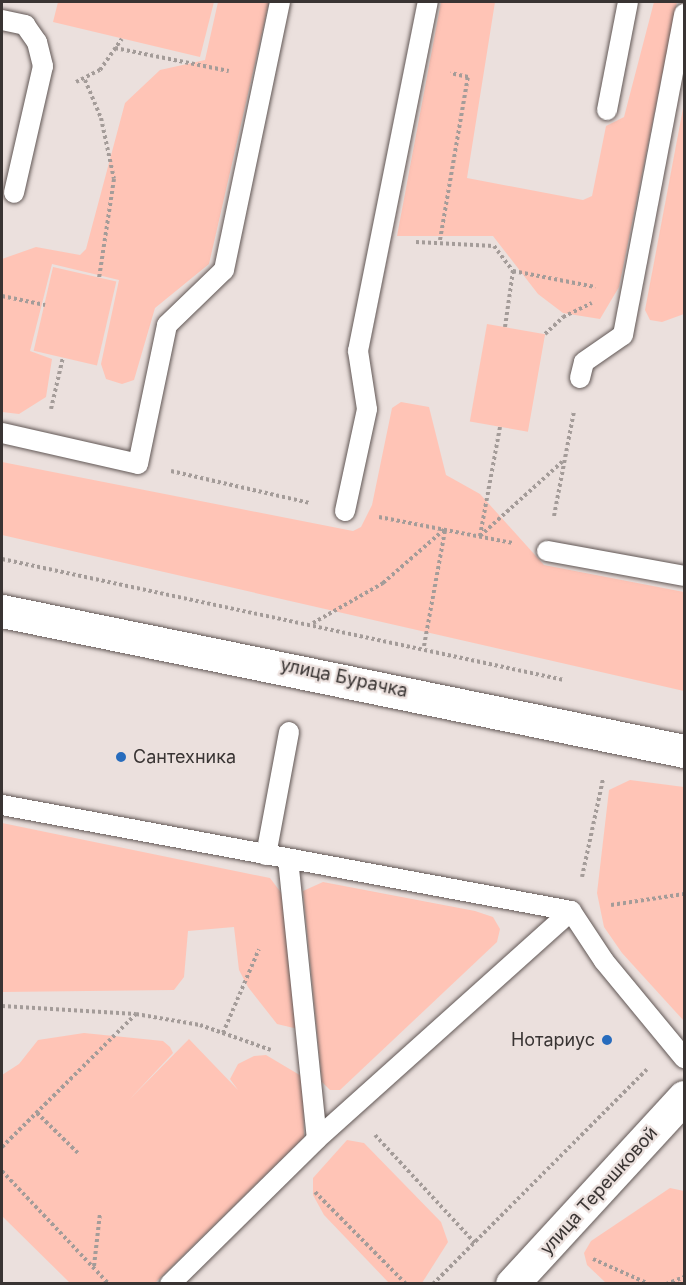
<!DOCTYPE html>
<html>
<head>
<meta charset="utf-8">
<style>
  body { margin:0 }
  #map { position:relative; width:686px; height:1285px; overflow:hidden; background:#ebe0dd; font-family:Inter,sans-serif }
  div>[style] { position:absolute }
  .green>* { inset:0; background:#ffc4b6; transform-origin:0 0 }
  .path>* { height:4px; margin-top:-2px; transform-origin:0; background:repeating-linear-gradient(90deg,#a49c99 0 3px,transparent 0 6px) }
  .roads { filter:drop-shadow(0 0 2px #615755) drop-shadow(0 0 2px #615755) }
  .service>* { height:20px; margin:-10px; padding:0 10px; transform-origin:10px; border-radius:10px; background:#fff }
  .secondary>* { height:33px; margin:-16.5px; padding:0 16.5px; transform-origin:16.5px; border-radius:16.5px; background:#fff }
  .dots>* { width:16px; height:16px; translate:-50% -50%; box-sizing:border-box; border:3px solid #ebe0dd; border-radius:50% }
  span { translate:-50% -50%; white-space:nowrap; text-align:center; line-height:1.15; -webkit-text-stroke:4.5px #ebe0dd; paint-order:stroke }
  .street-label { font-size:18px; color:#393433 }
  .poi-label { font-size:18px; color:#393433 }
  .left { translate:0 -50%; text-align:left }
  .right { translate:-100% -50%; text-align:right }
  .frame { position:absolute; inset:0; border:3px solid #393433; pointer-events:none }
</style>
</head>
<body>
<div id="map">
  <div class="green">
    <div style="clip-path:polygon(58px 2px,214px 2px,200px 57px,53px 22px)"></div>
    <div style="clip-path:polygon(218px 2px,269px 2px,209px 264px,155px 308px,134px 380px,122px 384px,106px 379px,101px 364px,119px 280px,52px 264px,30px 351px,52px 359px,46px 397px,19px 414px,2px 412px,2px 259px,36px 247px,80px 255px,86px 249px,125px 103px,160px 70px,205px 60px)"></div>
    <div style="clip-path:polygon(441px 2px,495px 2px,467px 178px,583px 200px,592px 196px,606px 126px,624px 117px,654px 2px,677px 2px,619px 287px,600px 319px,563px 313px,538px 294px,493px 236px,397px 236px)"></div>
    <div style="clip-path:polygon(684px 103px,684px 314px,662px 322px,650px 320px,645px 310px)"></div>
    <div style="left:53px;top:267px;width:65px;height:86px;rotate:13deg"></div>
    <div style="left:487px;top:324px;width:59px;height:99px;rotate:10deg"></div>
    <div style="clip-path:polygon(401px 402px,429px 407px,446px 475px,480px 494px,544px 565px,684px 592px,684px 691px,2px 535px,2px 462px,353px 531px,361px 527px,372px 505px,392px 408px)"></div>
    <div style="clip-path:polygon(630px 780px,684px 787px,684px 1021px,622px 953px,604px 927px,597px 893px,609px 790px)"></div>
    <div style="clip-path:polygon(2px 823px,270px 878px,282px 894px,298px 1029px,277px 1024px,248px 987px,239px 970px,234px 927px,188px 931px,184px 977px,174px 990px,2px 992px)"></div>
    <div style="clip-path:polygon(323px 882px,475px 911px,493px 917px,500px 929px,497px 942px,340px 1090px,330px 1090px,322px 1082px,303px 891px)"></div>
    <div style="clip-path:polygon(84px 1033px,163px 1041px,170px 1047px,173px 1053px,129px 1100px,189px 1039px,238px 1090px,230px 1079px,238px 1064px,254px 1056px,266px 1055px,303px 1077px,304px 1137px,155px 1283px,70px 1283px,2px 1216px,2px 1075px,19px 1064px,38px 1040px)"></div>
    <div style="clip-path:polygon(347px 1140px,364px 1143px,441px 1222px,448px 1242px,422px 1283px,389px 1283px,324px 1215px,313px 1195px,313px 1178px)"></div>
    <div style="clip-path:polygon(670px 1188px,684px 1191px,684px 1283px,606px 1283px,587px 1265px,584px 1253px,591px 1241px)"></div>
  </div>
  <div class="path">
    <div style="left:115px;top:48px;width:116px;rotate:11.4deg"></div>
    <div style="left:85px;top:80px;width:41px;rotate:67.2deg"></div>
    <div style="left:101px;top:118px;width:62px;rotate:78deg"></div>
    <div style="left:114px;top:179px;width:100px;rotate:98.6deg"></div>
    <div style="left:76px;top:82px;width:27px;rotate:-27deg"></div>
    <div style="left:100px;top:70px;width:38px;rotate:-55deg"></div>
    <div style="left:440px;top:240px;width:165px;rotate:-80.3deg"></div>
    <div style="left:468px;top:77px;width:18px;rotate:-167deg"></div>
    <div style="left:416px;top:242px;width:78px;rotate:2.9deg"></div>
    <div style="left:494px;top:246px;width:31px;rotate:53deg"></div>
    <div style="left:2px;top:296px;width:44px;rotate:11.8deg"></div>
    <div style="left:505px;top:327px;width:57px;rotate:-81.9deg"></div>
    <div style="left:513px;top:271px;width:84px;rotate:11deg"></div>
    <div style="left:545px;top:334px;width:25px;rotate:-43deg"></div>
    <div style="left:563px;top:317px;width:32px;rotate:-26deg"></div>
    <div style="left:51px;top:409px;width:53px;rotate:-77deg"></div>
    <div style="left:500px;top:427px;width:111px;rotate:100.4deg"></div>
    <div style="left:480px;top:536px;width:113px;rotate:-42.1deg"></div>
    <div style="left:171px;top:471px;width:143px;rotate:13deg"></div>
    <div style="left:554px;top:516px;width:107px;rotate:-79.2deg"></div>
    <div style="left:379px;top:517px;width:136px;rotate:11deg"></div>
    <div style="left:2px;top:559px;width:575px;rotate:12.15deg"></div>
    <div style="left:313px;top:623px;width:81px;rotate:-29.7deg"></div>
    <div style="left:383px;top:583px;width:82px;rotate:-41.1deg"></div>
    <div style="left:424px;top:646px;width:118px;rotate:-79.7deg"></div>
    <div style="left:582px;top:877px;width:100px;rotate:-77.9deg"></div>
    <div style="left:611px;top:905px;width:74px;rotate:-8.6deg"></div>
    <div style="left:2px;top:1006px;width:134px;rotate:3.4deg"></div>
    <div style="left:136px;top:1014px;width:65px;rotate:9.8deg"></div>
    <div style="left:200px;top:1025px;width:75px;rotate:19.4deg"></div>
    <div style="left:223px;top:1033px;width:91px;rotate:-66.8deg"></div>
    <div style="left:37px;top:1113px;width:57px;rotate:44.3deg"></div>
    <div style="left:375px;top:1135px;width:147px;rotate:47.2deg"></div>
    <div style="left:2px;top:1147px;width:189px;rotate:-44.8deg"></div>
    <div style="left:2px;top:1171px;width:156px;rotate:46.6deg"></div>
    <div style="left:315px;top:1192px;width:129px;rotate:45.3deg"></div>
    <div style="left:593px;top:1259px;width:61px;rotate:24.1deg"></div>
    <div style="left:94px;top:1266px;width:53px;rotate:-83.5deg"></div>
    <div style="left:433px;top:1284px;width:303px;rotate:-45.1deg"></div>
    <div style="left:666px;top:1284px;width:19px;rotate:-21deg"></div>
  </div>
  <div class="roads">
    <div class="service">
      <div style="left:2px;top:20px;width:24px;rotate:12deg"></div>
      <div style="left:25px;top:25px;width:21px;rotate:55deg"></div>
      <div style="left:37px;top:42px;width:25px;rotate:76deg"></div>
      <div style="left:43px;top:66px;width:130px;rotate:102.9deg"></div>
      <div style="left:607px;top:110px;width:110px;rotate:-79deg"></div>
      <div style="left:580px;top:378px;width:16px;rotate:-76deg"></div>
      <div style="left:584px;top:362px;width:47px;rotate:-34.7deg"></div>
      <div style="left:623px;top:335px;width:327px;rotate:-79.2deg"></div>
      <div style="left:2px;top:433px;width:139px;rotate:12.8deg"></div>
      <div style="left:138px;top:464px;width:142px;rotate:-78.2deg"></div>
      <div style="left:167px;top:325px;width:79px;rotate:-44deg"></div>
      <div style="left:224px;top:270px;width:274px;rotate:-78.2deg"></div>
      <div style="left:345px;top:511px;width:104px;rotate:-77.8deg"></div>
      <div style="left:367px;top:409px;width:59px;rotate:-98.8deg"></div>
      <div style="left:358px;top:351px;width:356px;rotate:-78.7deg"></div>
      <div style="left:547px;top:551px;width:139px;rotate:10.3deg"></div>
      <div style="left:2px;top:805px;width:579px;rotate:10.55deg"></div>
      <div style="left:571px;top:911px;width:60px;rotate:56.6deg"></div>
      <div style="left:604px;top:961px;width:126px;rotate:50.5deg"></div>
      <div style="left:266px;top:855px;width:125px;rotate:-79.4deg"></div>
      <div style="left:288px;top:859px;width:281px;rotate:84.1deg"></div>
      <div style="left:170px;top:1284px;width:206px;rotate:-44.6deg"></div>
      <div style="left:317px;top:1139px;width:341px;rotate:-41.9deg"></div>
    </div>
    <div class="secondary">
      <div style="left:2px;top:611px;width:696px;rotate:11.6deg"></div>
      <div style="left:512px;top:1284px;width:254px;rotate:-47.4deg"></div>
    </div>
  </div>
  <div class="dots">
    <div style="left:121px;top:757px;background:#276cbd"></div>
    <div style="left:607px;top:1040px;background:#276cbd"></div>
  </div>
  <div class="street-label">
    <span style="left:344px;top:678px;rotate:12deg">улица Бурачка</span>
    <span style="left:599px;top:1191px;rotate:-48deg">улица Терешковой</span>
  </div>
  <div class="poi-label">
    <span class="left" style="left:133px;top:757px">Сантехника</span>
    <span class="right" style="left:595px;top:1040px">Нотариус</span>
  </div>
  <div class="frame"></div>
</div>
</body>
</html>
